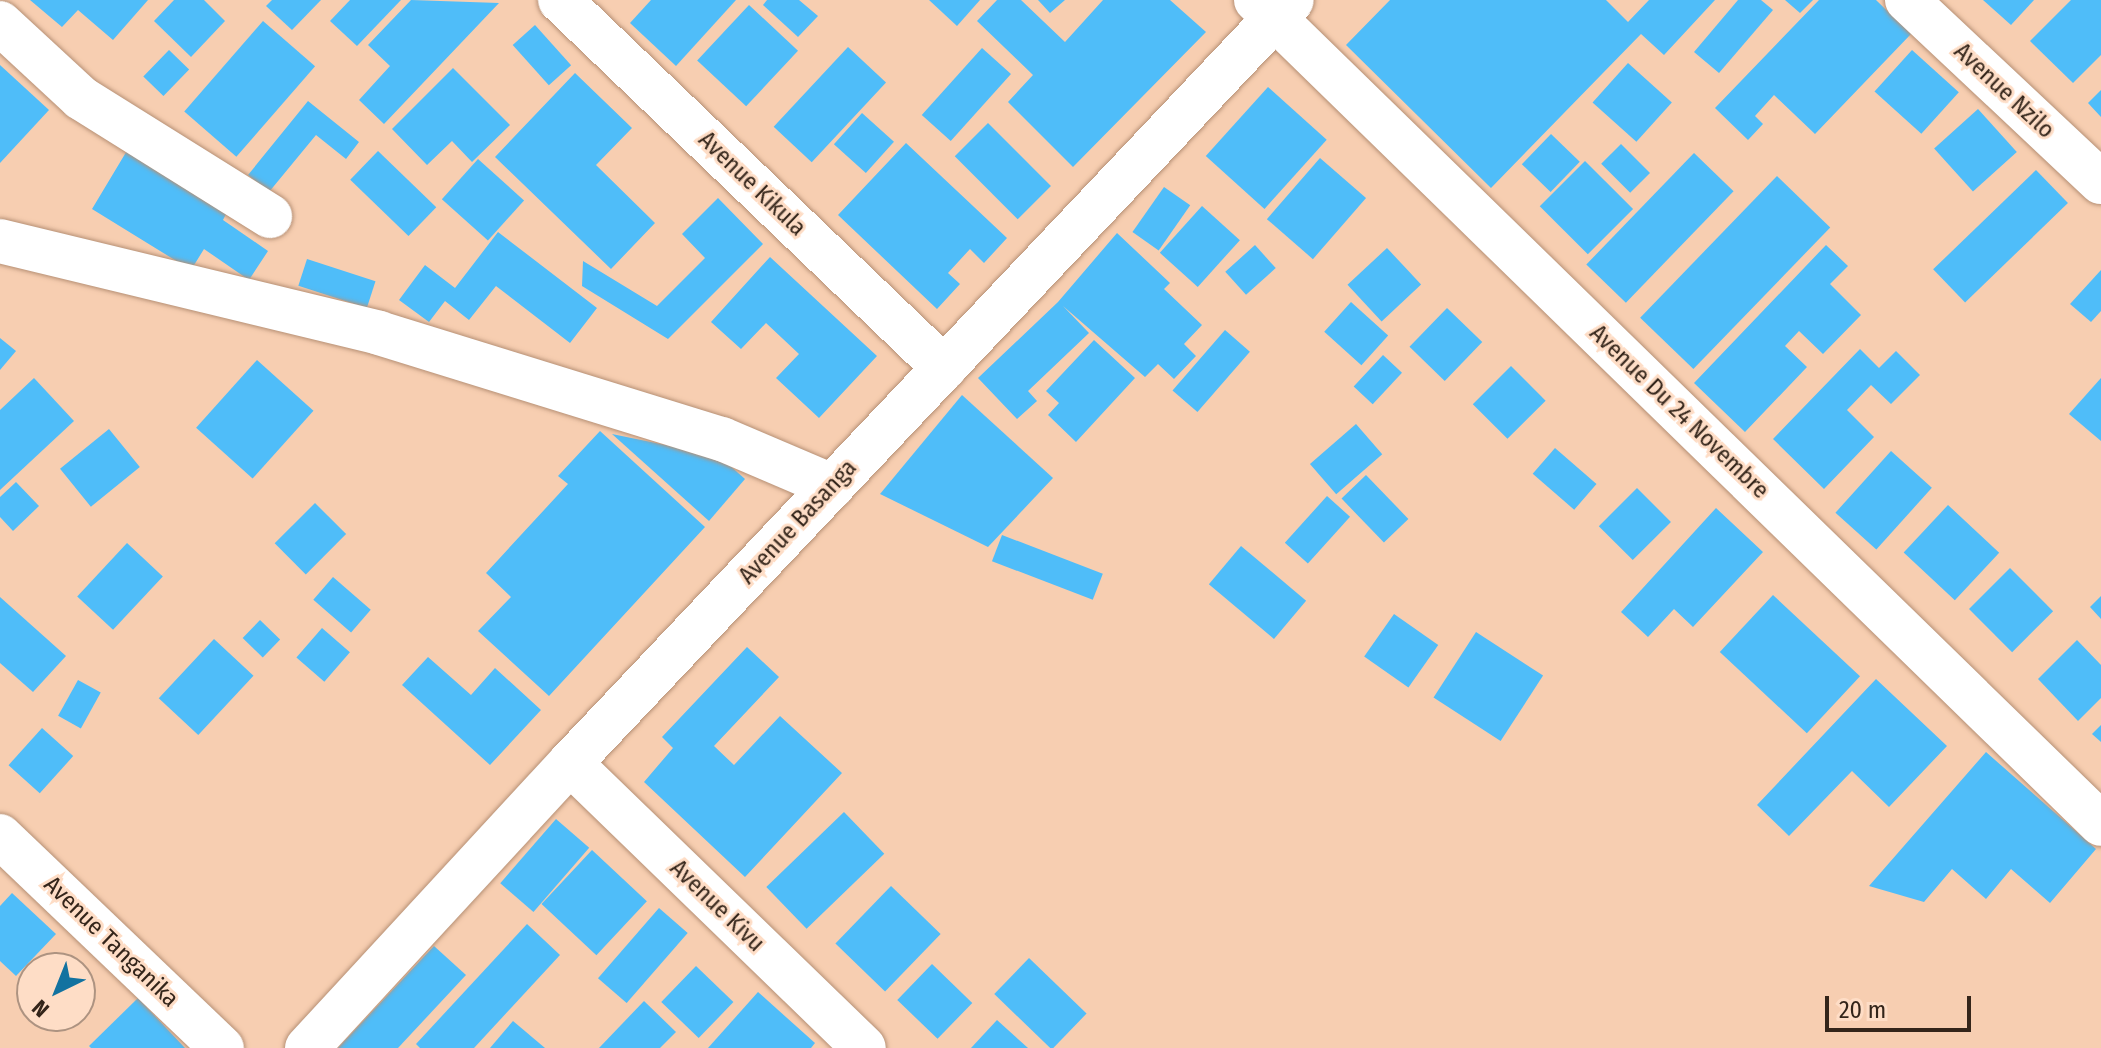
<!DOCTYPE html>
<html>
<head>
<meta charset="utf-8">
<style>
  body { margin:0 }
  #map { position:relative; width:2101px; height:1048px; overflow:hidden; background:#f7ceb1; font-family:"Fira Sans Condensed",sans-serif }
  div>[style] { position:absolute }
  .building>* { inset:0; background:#4fbdf9; transform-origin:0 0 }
  .roads { filter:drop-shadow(0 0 2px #b69075) drop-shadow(0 0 2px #b69075) }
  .minor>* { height:44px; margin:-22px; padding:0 22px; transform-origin:22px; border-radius:22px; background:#fff }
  span { translate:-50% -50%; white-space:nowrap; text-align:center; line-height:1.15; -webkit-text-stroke:6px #feddc6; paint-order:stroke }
  .street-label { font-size:24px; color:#34251a }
  .north { position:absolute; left:16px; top:952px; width:80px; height:80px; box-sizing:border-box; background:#feddc6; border:2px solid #ad9381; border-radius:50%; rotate:223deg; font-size:22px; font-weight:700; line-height:32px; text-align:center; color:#34251a }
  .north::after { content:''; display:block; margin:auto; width:28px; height:36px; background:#1272a0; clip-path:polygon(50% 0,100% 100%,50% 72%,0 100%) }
  .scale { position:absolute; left:1825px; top:996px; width:146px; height:36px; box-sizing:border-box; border:4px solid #34251a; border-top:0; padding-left:10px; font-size:24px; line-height:28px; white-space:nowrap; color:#34251a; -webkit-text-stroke:6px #feddc6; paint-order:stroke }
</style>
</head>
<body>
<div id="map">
  <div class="building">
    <div style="clip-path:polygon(30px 0,148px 0,113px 40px,78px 10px,62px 27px)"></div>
    <div style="clip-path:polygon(174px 0,204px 0,225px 21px,191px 57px,154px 21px)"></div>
    <div style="clip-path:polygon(272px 0,321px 0,292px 30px,266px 6px)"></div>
    <div style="clip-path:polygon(350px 0,401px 0,357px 46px,330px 21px)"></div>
    <div style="clip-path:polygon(411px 0,499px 3px,384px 124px,359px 100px,390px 66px,368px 45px)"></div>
    <div style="clip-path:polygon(651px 0,736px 0,676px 66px,630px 23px)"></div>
    <div style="clip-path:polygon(767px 0,799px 0,818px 16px,798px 37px,763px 5px)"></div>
    <div style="clip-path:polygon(929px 0,980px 0,957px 26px)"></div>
    <div style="clip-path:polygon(997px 0,1021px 0,1065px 42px,1103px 0,1170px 0,1206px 32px,1073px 167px,1008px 102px,1033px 75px,977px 21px)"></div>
    <div style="clip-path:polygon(1038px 0,1065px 0,1050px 13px)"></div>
    <div style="clip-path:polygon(1390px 0,1606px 0,1628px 22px,1649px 0,1715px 0,1664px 55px,1641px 34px,1491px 188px,1346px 45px)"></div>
    <div style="clip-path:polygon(1738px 0,1761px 0,1773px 10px,1719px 73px,1694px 52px)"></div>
    <div style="clip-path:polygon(1785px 0,1813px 0,1800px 13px)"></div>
    <div style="clip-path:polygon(1819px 0,1876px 0,1911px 34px,1815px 134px,1774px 95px,1755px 116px,1763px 124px,1748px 140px,1715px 108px)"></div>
    <div style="clip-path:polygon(1983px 0,2034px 0,2011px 25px)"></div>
    <div style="clip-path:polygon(2071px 0,2101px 0,2101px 55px,2073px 83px,2030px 41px)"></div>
    <div style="left:749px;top:5px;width:67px;height:76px;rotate:43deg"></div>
    <div style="left:263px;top:21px;width:69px;height:120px;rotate:41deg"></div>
    <div style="left:535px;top:25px;width:54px;height:30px;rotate:48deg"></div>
    <div style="left:848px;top:47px;width:52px;height:109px;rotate:43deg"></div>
    <div style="left:982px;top:48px;width:39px;height:90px;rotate:42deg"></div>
    <div style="left:169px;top:50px;width:28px;height:37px;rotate:44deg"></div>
    <div style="left:1912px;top:50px;width:63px;height:56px;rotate:42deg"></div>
    <div style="left:1628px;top:63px;width:59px;height:53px;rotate:42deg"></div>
    <div style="clip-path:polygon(0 65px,49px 110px,0 163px)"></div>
    <div style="clip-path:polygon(453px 68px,510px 125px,472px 162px,452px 141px,427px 165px,392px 129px)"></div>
    <div style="clip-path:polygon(575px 73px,632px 128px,596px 165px,655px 223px,611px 269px,495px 157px)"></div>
    <div style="left:1268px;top:87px;width:79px;height:93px;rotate:42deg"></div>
    <div style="clip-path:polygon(2101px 90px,2101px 117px,2088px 103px)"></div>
    <div style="clip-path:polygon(308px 101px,359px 142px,346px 159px,316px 135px,269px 192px,248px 175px)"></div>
    <div style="left:1978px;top:109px;width:58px;height:59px;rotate:48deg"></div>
    <div style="left:862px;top:113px;width:43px;height:42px;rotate:42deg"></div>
    <div style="left:988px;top:123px;width:89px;height:47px;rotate:45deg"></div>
    <div style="left:1551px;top:134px;width:40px;height:42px;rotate:44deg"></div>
    <div style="clip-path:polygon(906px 143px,1007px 238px,984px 263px,970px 249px,948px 273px,960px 284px,937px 309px,838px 215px)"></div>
    <div style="left:1621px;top:144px;width:41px;height:28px;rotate:45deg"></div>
    <div style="clip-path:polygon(128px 149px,228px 210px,223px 220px,268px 251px,249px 280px,204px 249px,191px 270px,92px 209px)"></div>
    <div style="left:378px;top:151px;width:81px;height:40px;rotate:44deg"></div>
    <div style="left:1694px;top:153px;width:55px;height:155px;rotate:44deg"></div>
    <div style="left:1320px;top:158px;width:61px;height:81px;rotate:41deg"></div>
    <div style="left:478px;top:159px;width:62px;height:54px;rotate:42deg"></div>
    <div style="left:1585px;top:161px;width:68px;height:64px;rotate:45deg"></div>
    <div style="left:2036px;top:170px;width:46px;height:143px;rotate:46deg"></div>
    <div style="left:1777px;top:176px;width:74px;height:197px;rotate:44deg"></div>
    <div style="left:1164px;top:187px;width:32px;height:55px;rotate:35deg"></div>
    <div style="clip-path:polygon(718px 198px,763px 244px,668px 339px,582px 286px,583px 261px,657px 306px,705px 258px,682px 234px)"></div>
    <div style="left:1202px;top:206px;width:51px;height:63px;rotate:42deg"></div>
    <div style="clip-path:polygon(498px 232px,597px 308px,570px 343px,496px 286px,469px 320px,445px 301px,429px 322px,399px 300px,425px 265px,455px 288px)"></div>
    <div style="clip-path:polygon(1117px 233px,1170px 283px,1164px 289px,1202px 325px,1184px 344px,1196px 356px,1174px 379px,1158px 364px,1145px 377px,1063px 306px,1089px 333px,1028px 391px,1037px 401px,1017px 419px,978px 378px,1058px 302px)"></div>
    <div style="left:1255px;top:245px;width:31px;height:40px;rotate:48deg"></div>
    <div style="clip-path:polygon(1826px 245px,1848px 266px,1830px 284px,1861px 315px,1823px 354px,1799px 331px,1785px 346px,1807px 367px,1745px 432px,1694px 383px)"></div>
    <div style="left:1387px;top:248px;width:50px;height:54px;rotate:47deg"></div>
    <div style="clip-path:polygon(770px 257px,877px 356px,819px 418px,776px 378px,799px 354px,766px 323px,741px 349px,711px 322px)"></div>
    <div style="left:307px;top:259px;width:72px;height:28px;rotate:18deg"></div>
    <div style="clip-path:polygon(2101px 270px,2101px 311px,2091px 322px,2070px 304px)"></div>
    <div style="left:1351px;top:302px;width:50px;height:40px;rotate:42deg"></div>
    <div style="left:1447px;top:308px;width:49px;height:54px;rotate:44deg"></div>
    <div style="left:1225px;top:330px;width:33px;height:80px;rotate:41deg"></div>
    <div style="clip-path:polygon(0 338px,16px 351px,0 370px)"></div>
    <div style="clip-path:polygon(1094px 340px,1135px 378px,1076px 442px,1048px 415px,1059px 403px,1046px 391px)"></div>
    <div style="clip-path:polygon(1860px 349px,1879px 368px,1896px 351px,1920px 375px,1891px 404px,1871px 385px,1847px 410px,1874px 437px,1824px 489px,1773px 439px)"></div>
    <div style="left:1383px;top:355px;width:26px;height:43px;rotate:43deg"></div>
    <div style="left:257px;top:360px;width:76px;height:91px;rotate:42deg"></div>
    <div style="left:1511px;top:366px;width:49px;height:54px;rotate:45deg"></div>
    <div style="clip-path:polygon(34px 378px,74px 421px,0 490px,0 410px)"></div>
    <div style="clip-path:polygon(2101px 378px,2101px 441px,2069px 414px)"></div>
    <div style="clip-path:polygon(962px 395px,1053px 478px,988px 547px,880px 494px)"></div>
    <div style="left:1356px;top:424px;width:40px;height:61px;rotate:49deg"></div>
    <div style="left:109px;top:429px;width:49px;height:63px;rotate:51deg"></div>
    <div style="clip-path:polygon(600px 431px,705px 527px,549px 696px,478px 631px,511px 597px,486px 573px,568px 484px,558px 476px)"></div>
    <div style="clip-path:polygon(612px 434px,719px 456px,745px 479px,709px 521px)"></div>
    <div style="left:1555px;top:448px;width:55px;height:34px;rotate:41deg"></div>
    <div style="left:1891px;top:451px;width:55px;height:83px;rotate:42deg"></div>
    <div style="left:1366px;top:475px;width:61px;height:34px;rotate:46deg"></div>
    <div style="clip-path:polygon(16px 482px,39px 506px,13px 531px,0 517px,0 497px)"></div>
    <div style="left:1637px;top:488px;width:48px;height:54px;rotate:45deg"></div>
    <div style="left:1327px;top:496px;width:31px;height:63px;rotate:42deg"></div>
    <div style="left:315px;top:503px;width:44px;height:57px;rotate:45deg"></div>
    <div style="left:1948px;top:505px;width:70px;height:65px;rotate:43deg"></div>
    <div style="clip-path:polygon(1716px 508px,1763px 552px,1693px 627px,1674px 609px,1648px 637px,1621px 612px)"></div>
    <div style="left:1002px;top:535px;width:108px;height:28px;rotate:21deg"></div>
    <div style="left:127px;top:543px;width:49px;height:73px;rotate:43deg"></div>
    <div style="left:1241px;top:546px;width:85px;height:50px;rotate:40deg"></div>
    <div style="left:2010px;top:568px;width:61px;height:58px;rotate:45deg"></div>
    <div style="left:333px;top:577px;width:50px;height:30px;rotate:41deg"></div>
    <div style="left:1773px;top:595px;width:119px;height:78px;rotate:43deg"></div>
    <div style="clip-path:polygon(2101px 596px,2101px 619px,2090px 607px)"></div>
    <div style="clip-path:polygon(0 597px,66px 656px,33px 692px,0 663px)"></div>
    <div style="left:1394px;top:614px;width:54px;height:52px;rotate:35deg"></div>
    <div style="left:260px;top:620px;width:28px;height:25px;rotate:44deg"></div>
    <div style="left:322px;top:628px;width:37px;height:39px;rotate:41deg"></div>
    <div style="left:1476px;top:632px;width:80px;height:78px;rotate:33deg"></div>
    <div style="left:214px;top:639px;width:54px;height:81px;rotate:43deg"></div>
    <div style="clip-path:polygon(2077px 640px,2101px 665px,2101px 698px,2078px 721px,2038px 679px)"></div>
    <div style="clip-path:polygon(747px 647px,779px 677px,714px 746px,734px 765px,780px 716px,842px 773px,745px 877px,644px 782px,673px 748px,662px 737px)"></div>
    <div style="clip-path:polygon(428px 657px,471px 695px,495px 668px,541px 710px,490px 765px,402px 685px)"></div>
    <div style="clip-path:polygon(1876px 679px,1947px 746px,1889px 807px,1852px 771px,1789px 836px,1757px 805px)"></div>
    <div style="left:78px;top:680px;width:26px;height:41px;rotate:29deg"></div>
    <div style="clip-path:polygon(2101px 725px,2101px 742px,2092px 734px)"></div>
    <div style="left:42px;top:728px;width:42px;height:50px;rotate:42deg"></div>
    <div style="clip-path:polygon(1986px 752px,2096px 849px,2050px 903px,2011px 869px,1986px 899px,1952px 869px,1924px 902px,1869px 886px)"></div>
    <div style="left:844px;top:812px;width:58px;height:108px;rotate:46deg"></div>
    <div style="left:556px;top:819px;width:44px;height:85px;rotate:41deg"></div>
    <div style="left:592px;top:850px;width:75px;height:74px;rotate:43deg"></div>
    <div style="left:891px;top:886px;width:69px;height:80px;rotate:44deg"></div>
    <div style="clip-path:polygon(12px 893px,56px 934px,16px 976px,0 961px,0 906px)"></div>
    <div style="left:659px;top:908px;width:38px;height:93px;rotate:41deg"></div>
    <div style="clip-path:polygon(527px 924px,560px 955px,474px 1048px,420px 1048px,416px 1044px)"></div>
    <div style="clip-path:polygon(434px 946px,466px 975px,398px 1048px,338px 1048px)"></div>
    <div style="left:1029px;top:958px;width:80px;height:50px;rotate:44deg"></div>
    <div style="left:932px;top:964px;width:56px;height:50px;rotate:44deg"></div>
    <div style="left:696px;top:966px;width:52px;height:50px;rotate:44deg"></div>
    <div style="clip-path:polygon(758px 992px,815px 1043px,811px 1048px,708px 1048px)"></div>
    <div style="clip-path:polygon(138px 998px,185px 1048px,91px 1048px,89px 1046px)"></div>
    <div style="clip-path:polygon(644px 1001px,676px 1032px,660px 1048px,599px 1048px)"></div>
    <div style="clip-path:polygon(997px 1020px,1028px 1048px,971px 1048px)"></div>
    <div style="clip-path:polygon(513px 1021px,545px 1048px,490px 1048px)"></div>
  </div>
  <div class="roads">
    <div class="minor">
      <div style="left:560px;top:0;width:532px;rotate:43.78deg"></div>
      <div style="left:1256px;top:0;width:1180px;rotate:44.28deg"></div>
      <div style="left:1907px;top:0;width:266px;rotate:43.2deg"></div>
      <div style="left:0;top:23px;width:110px;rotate:42.8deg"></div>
      <div style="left:81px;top:98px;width:223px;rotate:32deg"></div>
      <div style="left:0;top:241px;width:390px;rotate:13.6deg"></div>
      <div style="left:379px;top:333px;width:359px;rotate:17.2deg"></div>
      <div style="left:722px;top:439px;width:120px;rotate:23.1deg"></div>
      <div style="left:570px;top:763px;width:409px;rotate:44.1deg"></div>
      <div style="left:0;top:836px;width:307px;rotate:43.7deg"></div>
      <div style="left:307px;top:1048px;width:388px;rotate:-47.3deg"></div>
      <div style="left:570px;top:763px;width:1050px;rotate:-46.58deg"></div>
    </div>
  </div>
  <div class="street-label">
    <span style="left:2004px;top:91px;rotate:43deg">Avenue Nzilo</span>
    <span style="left:752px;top:184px;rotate:44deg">Avenue Kikula</span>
    <span style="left:1679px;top:412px;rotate:44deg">Avenue Du 24 Novembre</span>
    <span style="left:798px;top:522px;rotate:-47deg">Avenue Basanga</span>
    <span style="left:717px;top:906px;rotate:44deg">Avenue Kivu</span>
    <span style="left:111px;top:942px;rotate:44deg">Avenue Tanganika</span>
  </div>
  <div class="north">N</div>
  <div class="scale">20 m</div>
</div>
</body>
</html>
